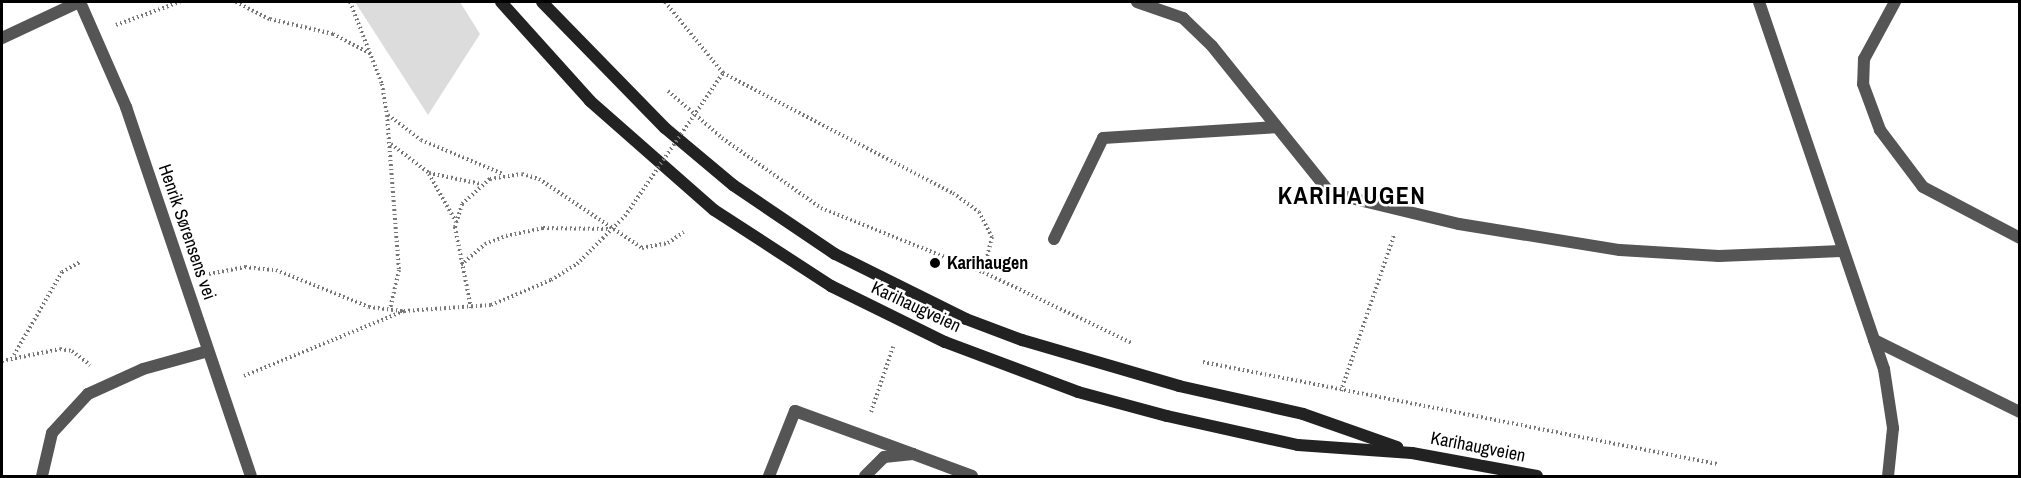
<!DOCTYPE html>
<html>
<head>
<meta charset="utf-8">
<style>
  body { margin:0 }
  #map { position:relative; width:2021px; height:478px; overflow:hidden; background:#fff; font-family:"Archivo Narrow",sans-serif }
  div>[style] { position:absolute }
  .green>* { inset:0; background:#dcdcdc }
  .path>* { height:4px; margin-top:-2px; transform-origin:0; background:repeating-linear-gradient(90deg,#777 0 1.5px,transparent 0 4.5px) }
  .service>* { height:12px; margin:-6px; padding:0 6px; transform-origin:6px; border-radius:6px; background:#555 }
  .minor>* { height:12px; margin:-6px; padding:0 6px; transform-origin:6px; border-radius:6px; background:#555 }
  .secondary>* { height:12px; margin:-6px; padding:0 6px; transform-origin:6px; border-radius:6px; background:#222 }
  .path-bridge>* { height:4px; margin-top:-2px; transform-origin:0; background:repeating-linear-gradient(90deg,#777 0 1.5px,transparent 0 4.5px) }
  .dots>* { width:16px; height:16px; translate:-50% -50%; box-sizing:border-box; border:3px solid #fff; border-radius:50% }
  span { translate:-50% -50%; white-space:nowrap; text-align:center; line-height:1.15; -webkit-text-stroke:5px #fff; paint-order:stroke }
  .street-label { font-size:18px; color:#000 }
  .poi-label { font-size:18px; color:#000; font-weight:700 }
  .left { translate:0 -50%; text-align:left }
  .district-label { font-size:24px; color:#000; font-weight:700; letter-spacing:1.5px }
  .frame { position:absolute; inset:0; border:3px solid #000; pointer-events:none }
</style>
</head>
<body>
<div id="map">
  <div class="green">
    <div style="clip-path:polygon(355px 2px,460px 2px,480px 34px,428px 115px)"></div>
  </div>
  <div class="path">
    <div style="left:236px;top:2px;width:38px;rotate:27deg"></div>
    <div style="left:270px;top:19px;width:65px;rotate:13.4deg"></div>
    <div style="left:333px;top:34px;width:43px;rotate:27.8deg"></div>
    <div style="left:350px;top:2px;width:88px;rotate:68.7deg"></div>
    <div style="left:382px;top:84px;width:31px;rotate:81deg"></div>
    <div style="left:387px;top:115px;width:155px;rotate:85.6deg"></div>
    <div style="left:399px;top:270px;width:39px;rotate:103deg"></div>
    <div style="left:665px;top:2px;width:92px;rotate:50.8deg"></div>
    <div style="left:723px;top:73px;width:259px;rotate:27.6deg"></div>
    <div style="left:953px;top:193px;width:32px;rotate:36deg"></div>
    <div style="left:979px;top:212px;width:28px;rotate:63deg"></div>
    <div style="left:992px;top:237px;width:36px;rotate:104deg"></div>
    <div style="left:116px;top:25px;width:68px;rotate:-19.8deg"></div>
    <div style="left:668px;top:91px;width:72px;rotate:41deg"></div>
    <div style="left:722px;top:138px;width:121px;rotate:35.3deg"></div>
    <div style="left:821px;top:208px;width:174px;rotate:21.6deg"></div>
    <div style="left:983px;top:272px;width:165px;rotate:25.5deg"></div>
    <div style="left:388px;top:115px;width:41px;rotate:37.1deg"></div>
    <div style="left:421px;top:140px;width:89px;rotate:22.5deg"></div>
    <div style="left:391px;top:144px;width:48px;rotate:37.3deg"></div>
    <div style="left:429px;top:173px;width:53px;rotate:11.9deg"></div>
    <div style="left:429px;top:174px;width:55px;rotate:60.6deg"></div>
    <div style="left:461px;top:265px;width:32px;rotate:-41deg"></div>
    <div style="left:485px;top:244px;width:22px;rotate:-21deg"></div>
    <div style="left:506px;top:236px;width:38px;rotate:-12deg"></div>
    <div style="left:543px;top:228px;width:66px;rotate:0.9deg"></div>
    <div style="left:209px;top:274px;width:37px;rotate:-11deg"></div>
    <div style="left:245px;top:267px;width:31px;rotate:6deg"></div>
    <div style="left:276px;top:270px;width:100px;rotate:21.7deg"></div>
    <div style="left:369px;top:307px;width:35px;rotate:7deg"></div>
    <div style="left:404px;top:311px;width:87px;rotate:-3.9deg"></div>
    <div style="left:491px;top:305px;width:65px;rotate:-22.6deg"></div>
    <div style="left:471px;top:308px;width:83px;rotate:-101.2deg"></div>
    <div style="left:455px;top:227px;width:24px;rotate:-73deg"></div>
    <div style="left:462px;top:204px;width:38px;rotate:-42deg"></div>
    <div style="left:490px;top:179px;width:32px;rotate:-9deg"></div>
    <div style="left:522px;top:174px;width:18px;rotate:16deg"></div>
    <div style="left:539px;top:179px;width:124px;rotate:33.8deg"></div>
    <div style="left:642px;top:248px;width:26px;rotate:-11deg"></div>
    <div style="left:668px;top:243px;width:19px;rotate:-35deg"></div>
    <div style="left:14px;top:355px;width:96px;rotate:-60deg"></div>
    <div style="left:62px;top:272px;width:21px;rotate:-29deg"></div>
    <div style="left:2px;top:361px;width:59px;rotate:-11.7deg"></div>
    <div style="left:60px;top:349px;width:12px;rotate:9deg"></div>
    <div style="left:72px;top:351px;width:23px;rotate:38deg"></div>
    <div style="left:1203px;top:362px;width:524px;rotate:11.22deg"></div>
    <div style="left:244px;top:376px;width:173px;rotate:-22.1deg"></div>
    <div style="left:1341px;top:391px;width:165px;rotate:-71.2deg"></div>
    <div style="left:871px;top:412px;width:69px;rotate:-71.3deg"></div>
  </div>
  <div class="service">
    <div style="left:1137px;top:2px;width:49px;rotate:19.2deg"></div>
    <div style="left:1183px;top:18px;width:40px;rotate:44deg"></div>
    <div style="left:1212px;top:46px;width:189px;rotate:51.2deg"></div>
    <div style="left:1330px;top:193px;width:133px;rotate:13.5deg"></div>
    <div style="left:1459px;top:224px;width:163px;rotate:9.2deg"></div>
    <div style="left:1620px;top:250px;width:99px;rotate:3.5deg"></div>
    <div style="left:1719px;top:256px;width:122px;rotate:-2.3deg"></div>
    <div style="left:1759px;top:2px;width:388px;rotate:71.2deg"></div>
    <div style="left:1884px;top:369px;width:60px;rotate:81.3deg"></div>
    <div style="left:1893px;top:428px;width:48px;rotate:95.9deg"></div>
    <div style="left:1895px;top:2px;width:65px;rotate:118.5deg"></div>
    <div style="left:1864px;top:59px;width:25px;rotate:92deg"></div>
    <div style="left:1863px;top:84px;width:49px;rotate:69.7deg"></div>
    <div style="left:1880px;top:130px;width:71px;rotate:53deg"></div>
    <div style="left:1923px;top:187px;width:110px;rotate:27.7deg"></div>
    <div style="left:2px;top:38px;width:85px;rotate:-25.1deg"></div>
    <div style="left:1054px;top:239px;width:112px;rotate:-64.1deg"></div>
    <div style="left:1103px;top:138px;width:173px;rotate:-3.6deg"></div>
    <div style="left:1874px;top:340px;width:163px;rotate:26.3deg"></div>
    <div style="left:769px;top:476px;width:70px;rotate:-68.2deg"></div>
    <div style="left:795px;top:411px;width:126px;rotate:20deg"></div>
    <div style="left:865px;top:476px;width:27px;rotate:-45deg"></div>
    <div style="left:884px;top:457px;width:29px;rotate:-6deg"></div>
    <div style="left:913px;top:454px;width:63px;rotate:20.4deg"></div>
  </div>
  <div class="minor">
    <div style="left:80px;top:2px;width:115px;rotate:66.3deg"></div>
    <div style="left:126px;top:107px;width:390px;rotate:71.3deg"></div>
    <div style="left:42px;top:476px;width:44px;rotate:-76.9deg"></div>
    <div style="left:52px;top:433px;width:53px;rotate:-47.3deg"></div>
    <div style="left:88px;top:394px;width:60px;rotate:-24.4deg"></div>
    <div style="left:143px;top:369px;width:67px;rotate:-15.5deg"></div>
  </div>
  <div class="secondary">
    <div style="left:501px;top:2px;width:133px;rotate:48deg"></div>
    <div style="left:590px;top:101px;width:165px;rotate:41.3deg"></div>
    <div style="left:714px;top:210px;width:140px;rotate:33deg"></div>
    <div style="left:831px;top:286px;width:127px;rotate:26.2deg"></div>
    <div style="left:945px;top:342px;width:142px;rotate:20.6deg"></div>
    <div style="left:1078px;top:392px;width:92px;rotate:15.1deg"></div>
    <div style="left:1167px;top:416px;width:134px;rotate:12.5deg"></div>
    <div style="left:1298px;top:445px;width:114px;rotate:4deg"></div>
    <div style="left:1412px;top:453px;width:127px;rotate:10.4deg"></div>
    <div style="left:542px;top:2px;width:176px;rotate:45.7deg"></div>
    <div style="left:665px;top:128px;width:89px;rotate:40deg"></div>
    <div style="left:733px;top:185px;width:123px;rotate:34.1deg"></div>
    <div style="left:835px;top:254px;width:146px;rotate:26.4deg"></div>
    <div style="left:966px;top:319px;width:60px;rotate:20.6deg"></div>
    <div style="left:1022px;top:340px;width:164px;rotate:16.3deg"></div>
    <div style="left:1179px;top:386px;width:127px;rotate:12.7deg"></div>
    <div style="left:1303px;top:414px;width:100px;rotate:19.3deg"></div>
  </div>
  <div class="path-bridge">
    <div style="left:551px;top:280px;width:31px;rotate:-32deg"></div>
    <div style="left:577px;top:264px;width:68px;rotate:-45deg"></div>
    <div style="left:625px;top:216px;width:173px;rotate:-55.6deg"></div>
  </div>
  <div class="dots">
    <div style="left:935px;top:263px;background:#000"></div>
  </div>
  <div class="street-label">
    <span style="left:187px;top:232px;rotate:71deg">Henrik Sørensens vei</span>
    <span style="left:916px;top:307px;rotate:25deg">Karihaugveien</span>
    <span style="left:1478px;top:447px;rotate:11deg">Karihaugveien</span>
  </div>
  <div class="poi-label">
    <span class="left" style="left:947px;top:263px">Karihaugen</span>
  </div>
  <div class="district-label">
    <span style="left:1352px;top:196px">KARIHAUGEN</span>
  </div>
  <div class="frame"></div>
</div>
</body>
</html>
